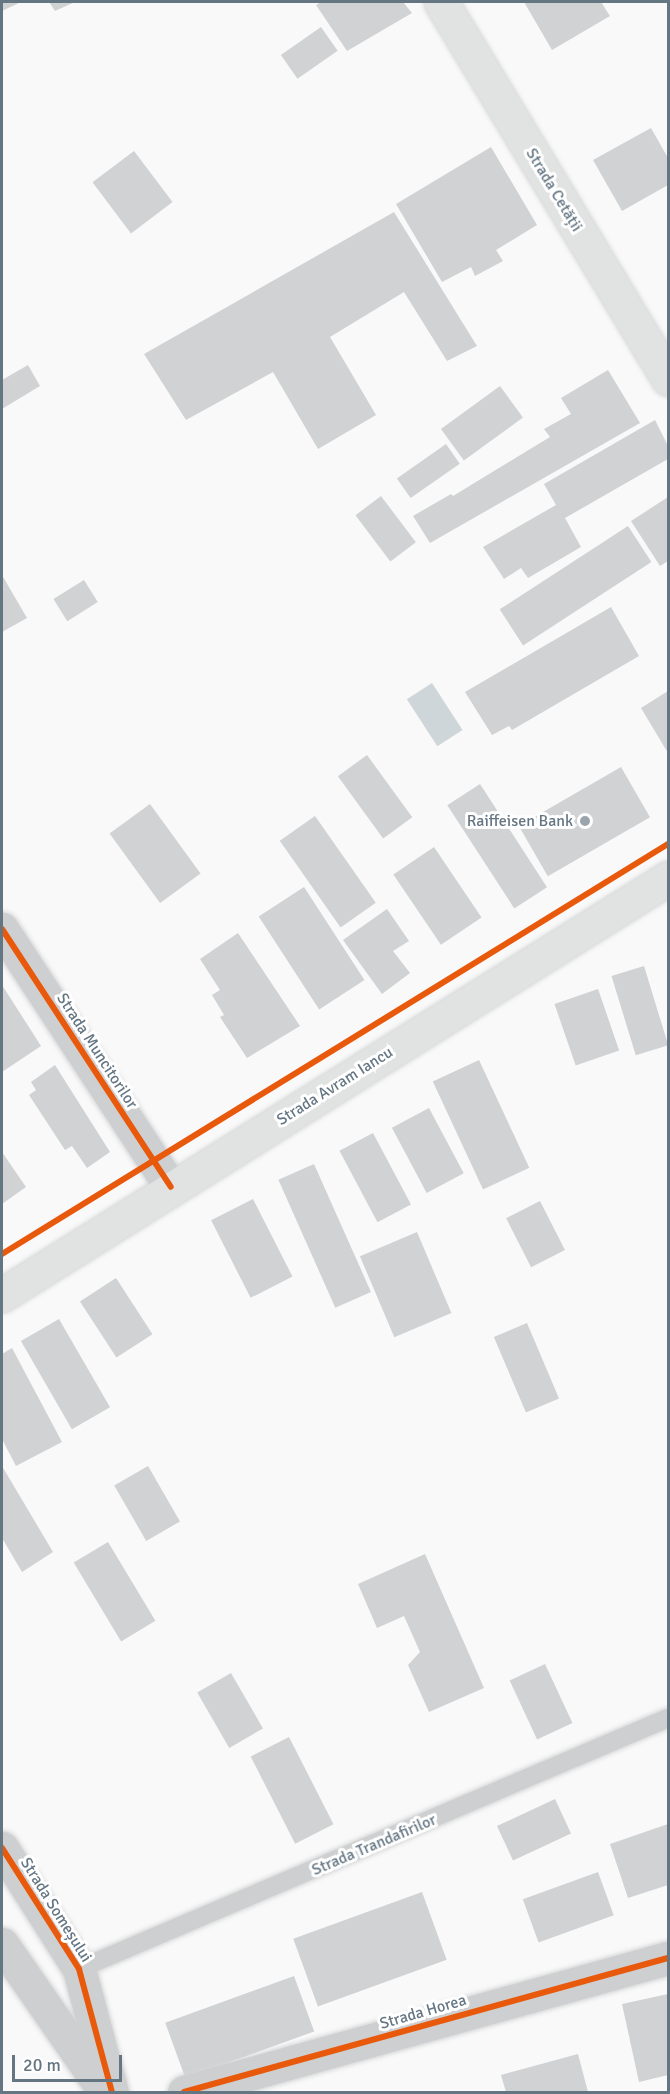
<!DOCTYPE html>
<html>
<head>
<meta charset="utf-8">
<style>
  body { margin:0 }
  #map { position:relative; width:670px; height:2094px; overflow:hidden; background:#f9f9f9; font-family:Signika,sans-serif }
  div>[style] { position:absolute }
  .water>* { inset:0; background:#ced6d9; transform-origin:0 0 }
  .building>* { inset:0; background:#d0d2d3; transform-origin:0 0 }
  .roads { filter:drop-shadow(0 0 2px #d5d6d7) drop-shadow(0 0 2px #d5d6d7) }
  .service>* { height:18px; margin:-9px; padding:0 9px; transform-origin:9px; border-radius:9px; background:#cecfd0 }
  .minor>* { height:33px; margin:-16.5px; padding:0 16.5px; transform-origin:16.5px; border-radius:16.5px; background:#cecfd0 }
  .secondary>* { height:33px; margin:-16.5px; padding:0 16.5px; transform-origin:16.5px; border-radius:16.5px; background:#e1e2e2 }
  .primary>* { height:33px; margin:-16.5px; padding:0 16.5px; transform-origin:16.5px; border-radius:16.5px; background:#e1e2e2 }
  .cycleway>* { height:6px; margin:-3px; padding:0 3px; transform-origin:3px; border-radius:3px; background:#e8590c }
  .dots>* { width:16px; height:16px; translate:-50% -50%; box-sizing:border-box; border:3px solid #fff; border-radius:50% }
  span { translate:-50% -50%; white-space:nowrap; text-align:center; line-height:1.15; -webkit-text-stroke:6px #fff; paint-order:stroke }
  .street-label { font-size:16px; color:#657683 }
  .poi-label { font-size:16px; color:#657683 }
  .right { translate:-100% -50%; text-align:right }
  .frame { position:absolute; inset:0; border:3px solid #657683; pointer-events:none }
  .scale { position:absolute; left:12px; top:2055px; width:110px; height:27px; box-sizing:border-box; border:3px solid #657683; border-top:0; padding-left:8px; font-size:18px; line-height:21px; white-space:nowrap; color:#657683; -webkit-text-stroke:4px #fff; paint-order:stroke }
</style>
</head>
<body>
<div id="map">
  <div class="water">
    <div style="left:432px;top:683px;width:56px;height:30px;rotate:57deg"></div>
  </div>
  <div class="building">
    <div style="clip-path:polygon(2px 2px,21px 2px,2px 11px)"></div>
    <div style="clip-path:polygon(49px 2px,75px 2px,55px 11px)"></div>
    <div style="clip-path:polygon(321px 2px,403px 2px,412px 13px,347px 51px,316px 5px)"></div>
    <div style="clip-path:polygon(524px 2px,601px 2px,610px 16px,552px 50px)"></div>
    <div style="left:321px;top:27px;width:29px;height:49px;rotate:55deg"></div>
    <div style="clip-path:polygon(651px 128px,668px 158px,668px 185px,622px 211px,593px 160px)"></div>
    <div style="clip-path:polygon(491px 147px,537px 225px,496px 250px,503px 261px,475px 276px,471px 267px,442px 282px,396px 204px)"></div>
    <div style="left:134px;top:151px;width:64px;height:52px;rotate:53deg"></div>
    <div style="clip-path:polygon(394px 212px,477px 346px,447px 361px,404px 292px,330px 337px,376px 415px,318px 449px,273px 372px,186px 420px,144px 354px)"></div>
    <div style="clip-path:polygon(28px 365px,40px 386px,2px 409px,2px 380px)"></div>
    <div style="clip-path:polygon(608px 370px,640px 423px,430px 543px,413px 516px,451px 494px,453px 496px,550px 437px,544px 429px,571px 414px,561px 398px)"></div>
    <div style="left:500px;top:386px;width:39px;height:73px;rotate:54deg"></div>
    <div style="clip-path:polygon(655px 420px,668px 446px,668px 459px,565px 518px,581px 547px,528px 578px,521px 568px,504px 579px,483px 547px,556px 505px,544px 484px)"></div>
    <div style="left:446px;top:444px;width:24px;height:60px;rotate:55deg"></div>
    <div style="left:381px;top:496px;width:58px;height:32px;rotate:53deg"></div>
    <div style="clip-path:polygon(668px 497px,668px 561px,660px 566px,631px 521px)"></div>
    <div style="left:628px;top:526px;width:43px;height:153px;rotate:57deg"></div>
    <div style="clip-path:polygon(2px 575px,27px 618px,2px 632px)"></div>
    <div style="left:84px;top:580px;width:26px;height:36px;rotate:58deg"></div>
    <div style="clip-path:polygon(611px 607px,639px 656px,512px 730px,509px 726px,492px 735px,465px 692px)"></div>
    <div style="clip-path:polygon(668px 691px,668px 753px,641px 708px)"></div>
    <div style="left:367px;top:755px;width:77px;height:36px;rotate:54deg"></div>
    <div style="left:621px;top:767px;width:58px;height:118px;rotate:60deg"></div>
    <div style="left:480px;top:784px;width:123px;height:39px;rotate:57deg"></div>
    <div style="left:150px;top:804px;width:86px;height:50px;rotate:54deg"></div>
    <div style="left:315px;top:816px;width:106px;height:43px;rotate:55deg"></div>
    <div style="left:434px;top:847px;width:85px;height:49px;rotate:56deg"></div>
    <div style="left:304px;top:887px;width:111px;height:54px;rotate:57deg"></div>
    <div style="clip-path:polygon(387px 909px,409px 941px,393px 951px,410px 973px,382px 994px,343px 940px)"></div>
    <div style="clip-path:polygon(238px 933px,300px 1026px,247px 1058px,220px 1017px,224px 1015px,212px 995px,220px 990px,200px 959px)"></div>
    <div style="left:644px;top:966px;width:83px;height:34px;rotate:73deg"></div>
    <div style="clip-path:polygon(2px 985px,41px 1046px,2px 1072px)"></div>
    <div style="left:598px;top:989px;width:65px;height:46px;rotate:71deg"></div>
    <div style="left:479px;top:1060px;width:119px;height:51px;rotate:65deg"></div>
    <div style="clip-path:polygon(55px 1065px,110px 1152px,87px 1168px,72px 1146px,65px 1150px,29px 1095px,36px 1090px,31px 1082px)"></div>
    <div style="left:429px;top:1108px;width:74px;height:42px;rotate:62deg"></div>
    <div style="left:373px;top:1133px;width:81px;height:38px;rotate:62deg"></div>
    <div style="clip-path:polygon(2px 1152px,26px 1187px,2px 1204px)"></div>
    <div style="left:314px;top:1164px;width:140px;height:39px;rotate:66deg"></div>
    <div style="left:253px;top:1199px;width:87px;height:47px;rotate:63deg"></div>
    <div style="left:540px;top:1201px;width:55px;height:38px;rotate:63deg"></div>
    <div style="left:417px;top:1232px;width:88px;height:62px;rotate:67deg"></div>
    <div style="left:116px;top:1278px;width:67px;height:43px;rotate:57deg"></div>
    <div style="left:59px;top:1319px;width:102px;height:44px;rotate:60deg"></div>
    <div style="left:527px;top:1323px;width:82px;height:36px;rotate:67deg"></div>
    <div style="clip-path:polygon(12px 1348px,62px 1442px,16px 1466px,2px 1439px,2px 1354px)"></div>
    <div style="clip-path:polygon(2px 1466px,53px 1552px,22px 1572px,2px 1538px)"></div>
    <div style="left:148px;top:1466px;width:64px;height:39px;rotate:60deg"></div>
    <div style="left:108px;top:1542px;width:92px;height:40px;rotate:59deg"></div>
    <div style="clip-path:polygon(425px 1554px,484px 1688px,429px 1712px,408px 1665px,420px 1652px,404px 1616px,377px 1628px,358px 1584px)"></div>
    <div style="left:545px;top:1664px;width:65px;height:39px;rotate:65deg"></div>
    <div style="left:231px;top:1673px;width:64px;height:39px;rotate:60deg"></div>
    <div style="left:289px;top:1737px;width:98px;height:43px;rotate:63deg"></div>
    <div style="left:555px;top:1799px;width:38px;height:64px;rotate:65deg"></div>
    <div style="clip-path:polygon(668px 1824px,668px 1885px,628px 1898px,610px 1844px)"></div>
    <div style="left:598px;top:1872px;width:46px;height:80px;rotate:70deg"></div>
    <div style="left:422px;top:1892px;width:72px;height:137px;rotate:70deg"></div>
    <div style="left:294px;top:1976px;width:59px;height:137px;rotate:70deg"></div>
    <div style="clip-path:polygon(668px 1994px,668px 2075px,639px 2082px,622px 2004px)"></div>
    <div style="clip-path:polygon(578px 2054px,588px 2092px,506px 2092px,501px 2075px)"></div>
  </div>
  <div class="roads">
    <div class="service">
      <div style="left:79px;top:1969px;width:640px;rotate:-23.08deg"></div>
    </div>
    <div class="minor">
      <div style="left:2px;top:929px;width:308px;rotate:56.8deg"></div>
      <div style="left:2px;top:1848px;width:143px;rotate:57.5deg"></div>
      <div style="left:79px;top:1969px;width:127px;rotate:75deg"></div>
      <div style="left:2px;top:1944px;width:180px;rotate:55.2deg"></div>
      <div style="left:184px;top:2092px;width:502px;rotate:-15.48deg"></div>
    </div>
    <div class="secondary">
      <div style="left:441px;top:2px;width:440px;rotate:58.9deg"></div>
    </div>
    <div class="primary">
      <div style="left:2px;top:1295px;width:786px;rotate:-32.05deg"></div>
    </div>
  </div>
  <div class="cycleway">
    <div style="left:2px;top:929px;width:308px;rotate:56.8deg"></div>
    <div style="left:2px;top:1254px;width:782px;rotate:-31.62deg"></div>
    <div style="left:2px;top:1848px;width:143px;rotate:57.5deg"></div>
    <div style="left:79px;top:1969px;width:127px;rotate:75deg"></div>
    <div style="left:184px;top:2092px;width:502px;rotate:-15.48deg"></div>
  </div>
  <div class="dots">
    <div style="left:585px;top:821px;background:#99a4ac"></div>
  </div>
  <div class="street-label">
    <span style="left:554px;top:190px;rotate:59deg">Strada Cetății</span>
    <span style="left:97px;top:1051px;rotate:57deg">Strada Muncitorilor</span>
    <span style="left:335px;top:1086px;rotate:-32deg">Strada Avram Iancu</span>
    <span style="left:374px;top:1845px;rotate:-23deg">Strada Trandafirilor</span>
    <span style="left:56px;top:1910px;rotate:58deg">Strada Someșului</span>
    <span style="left:423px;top:2012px;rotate:-16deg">Strada Horea</span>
  </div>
  <div class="poi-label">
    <span class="right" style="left:573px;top:821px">Raiffeisen Bank</span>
  </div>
  <div class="frame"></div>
  <div class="scale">20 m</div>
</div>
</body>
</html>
